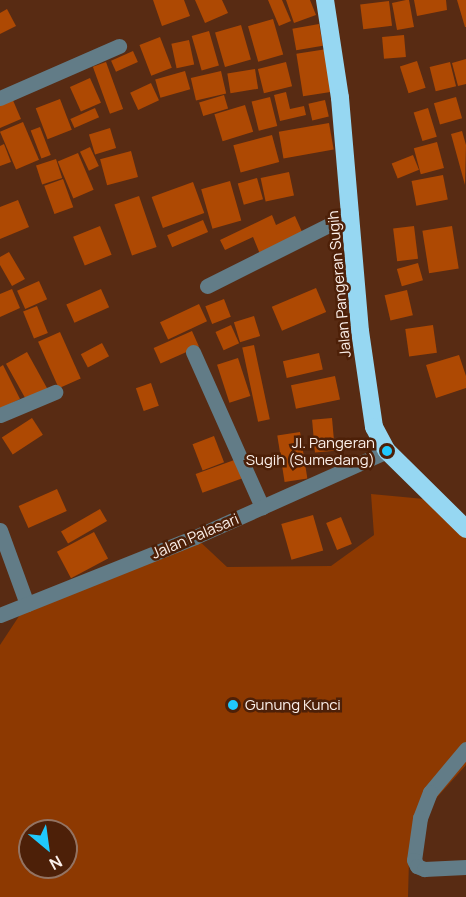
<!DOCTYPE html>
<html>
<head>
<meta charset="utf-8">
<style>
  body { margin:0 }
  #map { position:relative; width:466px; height:897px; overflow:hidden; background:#582b13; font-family:Manrope,sans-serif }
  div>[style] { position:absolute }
  .green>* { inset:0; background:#8d3901 }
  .building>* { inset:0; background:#ae4903; transform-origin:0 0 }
  .minor>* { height:15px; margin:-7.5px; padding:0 7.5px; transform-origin:7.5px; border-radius:7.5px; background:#627c87 }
  .highway>* { height:18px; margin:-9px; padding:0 9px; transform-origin:9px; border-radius:9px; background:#96d7f2 }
  .dots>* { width:16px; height:16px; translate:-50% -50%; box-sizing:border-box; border:3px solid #4d2008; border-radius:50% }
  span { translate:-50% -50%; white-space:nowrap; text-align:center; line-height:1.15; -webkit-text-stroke:5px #4d2008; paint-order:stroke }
  .street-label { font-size:15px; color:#fcf0ea }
  .poi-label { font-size:15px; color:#fcf0ea }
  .right { translate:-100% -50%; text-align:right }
  .left { translate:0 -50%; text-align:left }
  .north { position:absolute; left:18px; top:819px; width:60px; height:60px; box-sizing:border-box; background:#4d2008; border:2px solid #937362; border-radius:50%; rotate:151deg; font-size:16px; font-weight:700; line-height:24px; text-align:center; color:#fcf0ea }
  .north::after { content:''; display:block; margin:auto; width:21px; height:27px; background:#20c9fd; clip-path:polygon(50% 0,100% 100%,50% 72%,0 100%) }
</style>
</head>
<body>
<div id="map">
  <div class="green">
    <div style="clip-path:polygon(evenodd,371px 494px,446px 501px,466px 521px,466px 765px,431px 804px,409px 860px,408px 897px,0 897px,0 645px,27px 604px,195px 537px,227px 567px,331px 566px,374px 535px,371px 494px,30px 831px,66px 831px,66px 867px,30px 867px,30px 831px)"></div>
  </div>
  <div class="building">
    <div style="clip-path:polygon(153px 0,184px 0,190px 16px,162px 26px)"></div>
    <div style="clip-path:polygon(195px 0,222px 0,228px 13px,205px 23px)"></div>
    <div style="clip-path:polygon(268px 0,282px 0,291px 21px,279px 26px)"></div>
    <div style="clip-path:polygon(286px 0,310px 0,316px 15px,294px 23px)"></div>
    <div style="clip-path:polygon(406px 0,409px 0,414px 27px,397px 30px,392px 3px)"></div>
    <div style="clip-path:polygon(414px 0,446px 0,447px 10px,417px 16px)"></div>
    <div style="clip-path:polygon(457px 0,466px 0,466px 27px,465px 27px)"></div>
    <div style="left:389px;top:1px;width:25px;height:29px;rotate:83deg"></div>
    <div style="clip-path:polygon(7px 9px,16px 26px,0 34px,0 13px)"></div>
    <div style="left:273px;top:19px;width:37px;height:26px;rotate:74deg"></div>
    <div style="left:319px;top:24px;width:22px;height:27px;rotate:80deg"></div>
    <div style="left:241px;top:25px;width:36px;height:27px;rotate:74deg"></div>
    <div style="left:209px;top:31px;width:36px;height:18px;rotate:74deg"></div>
    <div style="left:404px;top:35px;width:22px;height:22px;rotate:85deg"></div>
    <div style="left:160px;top:37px;width:33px;height:22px;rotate:69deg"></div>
    <div style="left:189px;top:40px;width:25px;height:18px;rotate:78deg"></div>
    <div style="left:327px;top:49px;width:43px;height:31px;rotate:81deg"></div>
    <div style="left:133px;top:51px;width:12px;height:24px;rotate:66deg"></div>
    <div style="clip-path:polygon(466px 59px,466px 84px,458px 86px,452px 63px)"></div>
    <div style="left:417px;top:61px;width:28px;height:18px;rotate:72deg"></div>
    <div style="left:106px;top:62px;width:50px;height:14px;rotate:70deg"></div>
    <div style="left:286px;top:62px;width:25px;height:29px;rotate:76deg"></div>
    <div style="left:450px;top:62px;width:25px;height:21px;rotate:76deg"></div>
    <div style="left:255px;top:69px;width:20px;height:28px;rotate:81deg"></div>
    <div style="left:185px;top:71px;width:19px;height:31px;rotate:74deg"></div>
    <div style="left:221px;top:71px;width:23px;height:31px;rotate:77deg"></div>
    <div style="left:90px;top:78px;width:27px;height:22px;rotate:66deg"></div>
    <div style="left:151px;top:83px;width:19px;height:23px;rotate:65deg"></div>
    <div style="clip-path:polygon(286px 92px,290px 109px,304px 106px,306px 115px,280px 121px,274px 95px)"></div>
    <div style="left:224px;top:95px;width:14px;height:26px;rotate:73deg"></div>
    <div style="left:270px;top:97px;width:30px;height:19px;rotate:76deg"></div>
    <div style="left:456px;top:97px;width:22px;height:23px;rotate:74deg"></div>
    <div style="clip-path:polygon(12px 98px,21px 119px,0 128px,0 103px)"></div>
    <div style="left:60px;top:99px;width:33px;height:26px;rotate:69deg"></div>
    <div style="left:325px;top:100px;width:17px;height:17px;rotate:77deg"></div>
    <div style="left:245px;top:105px;width:28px;height:32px;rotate:73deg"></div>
    <div style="left:95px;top:108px;width:10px;height:27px;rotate:66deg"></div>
    <div style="left:428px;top:108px;width:30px;height:15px;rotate:73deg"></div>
    <div style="left:23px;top:122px;width:41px;height:25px;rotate:67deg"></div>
    <div style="left:329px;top:123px;width:27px;height:51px;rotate:80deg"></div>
    <div style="left:40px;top:127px;width:30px;height:10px;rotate:69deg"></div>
    <div style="left:110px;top:128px;width:21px;height:22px;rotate:73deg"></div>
    <div style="clip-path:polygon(462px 131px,466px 145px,465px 185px,451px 134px)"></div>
    <div style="left:272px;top:135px;width:28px;height:40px;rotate:75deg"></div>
    <div style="left:437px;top:142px;width:27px;height:24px;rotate:75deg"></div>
    <div style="clip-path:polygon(4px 144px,11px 162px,0 166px,0 146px)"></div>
    <div style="left:90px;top:147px;width:21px;height:11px;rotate:65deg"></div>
    <div style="left:131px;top:151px;width:27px;height:32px;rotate:75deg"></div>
    <div style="left:78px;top:153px;width:40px;height:22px;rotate:67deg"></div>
    <div style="left:413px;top:155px;width:16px;height:23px;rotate:68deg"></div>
    <div style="left:56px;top:159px;width:20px;height:21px;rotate:72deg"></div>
    <div style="left:289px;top:172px;width:24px;height:29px;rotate:78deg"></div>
    <div style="left:443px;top:175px;width:25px;height:32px;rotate:79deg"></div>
    <div style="left:257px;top:178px;width:22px;height:20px;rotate:74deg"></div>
    <div style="left:63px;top:179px;width:30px;height:20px;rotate:70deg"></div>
    <div style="left:230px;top:181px;width:41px;height:30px;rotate:74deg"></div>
    <div style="left:193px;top:182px;width:33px;height:44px;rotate:70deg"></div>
    <div style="left:139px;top:196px;width:54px;height:26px;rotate:71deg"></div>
    <div style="clip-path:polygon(18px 200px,29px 227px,0 239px,0 207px)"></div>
    <div style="clip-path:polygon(272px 215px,276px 225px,295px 216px,303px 234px,260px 254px,253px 237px,225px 250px,220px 240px)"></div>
    <div style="left:203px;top:220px;width:13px;height:39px;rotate:67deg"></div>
    <div style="left:100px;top:226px;width:31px;height:29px;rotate:68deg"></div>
    <div style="left:414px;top:226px;width:33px;height:21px;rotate:83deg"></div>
    <div style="left:452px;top:226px;width:43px;height:30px;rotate:81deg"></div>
    <div style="clip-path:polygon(9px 252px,25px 279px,12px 286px,0 265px,0 257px)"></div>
    <div style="left:418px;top:263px;width:18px;height:22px;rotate:74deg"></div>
    <div style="left:39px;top:281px;width:20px;height:24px;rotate:66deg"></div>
    <div style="left:316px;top:288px;width:26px;height:48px;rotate:67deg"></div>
    <div style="clip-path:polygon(12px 289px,20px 308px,0 317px,0 294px)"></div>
    <div style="left:101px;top:289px;width:20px;height:38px;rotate:66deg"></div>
    <div style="left:407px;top:290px;width:26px;height:23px;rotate:77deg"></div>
    <div style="left:224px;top:299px;width:19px;height:20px;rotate:69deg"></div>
    <div style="left:199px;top:304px;width:19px;height:43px;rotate:65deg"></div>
    <div style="left:37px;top:306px;width:29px;height:15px;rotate:68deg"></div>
    <div style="left:254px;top:316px;width:21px;height:21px;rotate:73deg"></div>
    <div style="left:231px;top:325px;width:20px;height:17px;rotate:66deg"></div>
    <div style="left:433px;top:325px;width:28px;height:28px;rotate:82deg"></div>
    <div style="left:192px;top:331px;width:17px;height:42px;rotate:66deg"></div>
    <div style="left:60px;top:332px;width:51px;height:24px;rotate:66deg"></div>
    <div style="left:102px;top:343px;width:15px;height:24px;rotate:62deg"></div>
    <div style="left:254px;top:345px;width:76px;height:12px;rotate:78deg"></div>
    <div style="left:27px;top:352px;width:46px;height:24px;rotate:61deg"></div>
    <div style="left:319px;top:353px;width:17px;height:37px;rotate:77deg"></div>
    <div style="clip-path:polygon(459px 355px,466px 376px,466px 388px,436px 398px,426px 365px)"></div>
    <div style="left:238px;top:358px;width:40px;height:22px;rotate:72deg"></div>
    <div style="clip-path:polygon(3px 365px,20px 399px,0 409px,0 367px)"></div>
    <div style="left:335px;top:376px;width:24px;height:45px;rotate:78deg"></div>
    <div style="left:151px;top:383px;width:24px;height:16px;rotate:71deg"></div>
    <div style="left:32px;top:418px;width:20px;height:36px;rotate:57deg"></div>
    <div style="left:332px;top:418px;width:33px;height:20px;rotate:85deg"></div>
    <div style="left:300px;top:432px;width:47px;height:23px;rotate:81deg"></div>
    <div style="left:214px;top:436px;width:28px;height:23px;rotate:69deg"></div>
    <div style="left:237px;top:459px;width:20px;height:44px;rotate:70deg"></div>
    <div style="left:57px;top:489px;width:24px;height:42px;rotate:66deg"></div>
    <div style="left:100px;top:509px;width:14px;height:45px;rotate:60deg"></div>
    <div style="left:313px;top:515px;width:37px;height:33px;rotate:74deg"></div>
    <div style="left:341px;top:517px;width:29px;height:16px;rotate:68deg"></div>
    <div style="left:94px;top:532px;width:30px;height:42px;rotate:62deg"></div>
  </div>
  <div class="minor">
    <div style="left:0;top:98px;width:130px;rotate:-23.6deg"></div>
    <div style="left:207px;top:286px;width:161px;rotate:-26.6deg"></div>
    <div style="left:193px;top:352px;width:170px;rotate:66deg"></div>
    <div style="left:0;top:415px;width:60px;rotate:-22.7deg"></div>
    <div style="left:0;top:530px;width:79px;rotate:70deg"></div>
    <div style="left:0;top:615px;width:210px;rotate:-21.8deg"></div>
    <div style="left:195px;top:537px;width:210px;rotate:-24.1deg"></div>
    <div style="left:466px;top:749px;width:56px;rotate:129.9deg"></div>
    <div style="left:430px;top:792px;width:28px;rotate:111deg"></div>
    <div style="left:420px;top:818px;width:42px;rotate:98.1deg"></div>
    <div style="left:414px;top:860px;width:7px;rotate:63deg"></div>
    <div style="left:417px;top:866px;width:8px;rotate:23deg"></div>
    <div style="left:424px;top:869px;width:42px;rotate:-2.7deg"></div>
  </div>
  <div class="highway">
    <div style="left:325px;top:0;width:99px;rotate:81.3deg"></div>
    <div style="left:340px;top:98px;width:234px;rotate:85.1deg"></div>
    <div style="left:360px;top:331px;width:97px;rotate:81.7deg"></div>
    <div style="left:374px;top:427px;width:27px;rotate:62deg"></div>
    <div style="left:387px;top:451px;width:111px;rotate:44.6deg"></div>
  </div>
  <div class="dots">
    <div style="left:387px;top:451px;background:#20c9fd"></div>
    <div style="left:233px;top:705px;background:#20c9fd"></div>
  </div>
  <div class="street-label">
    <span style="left:339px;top:284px;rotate:-95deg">Jalan Pangeran Sugih</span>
    <span style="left:195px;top:536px;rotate:-23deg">Jalan Palasari</span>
  </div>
  <div class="poi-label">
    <span class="right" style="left:375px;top:451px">Jl. Pangeran<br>Sugih (Sumedang)</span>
    <span class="left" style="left:245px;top:705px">Gunung Kunci</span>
  </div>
  <div class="north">N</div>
</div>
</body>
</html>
